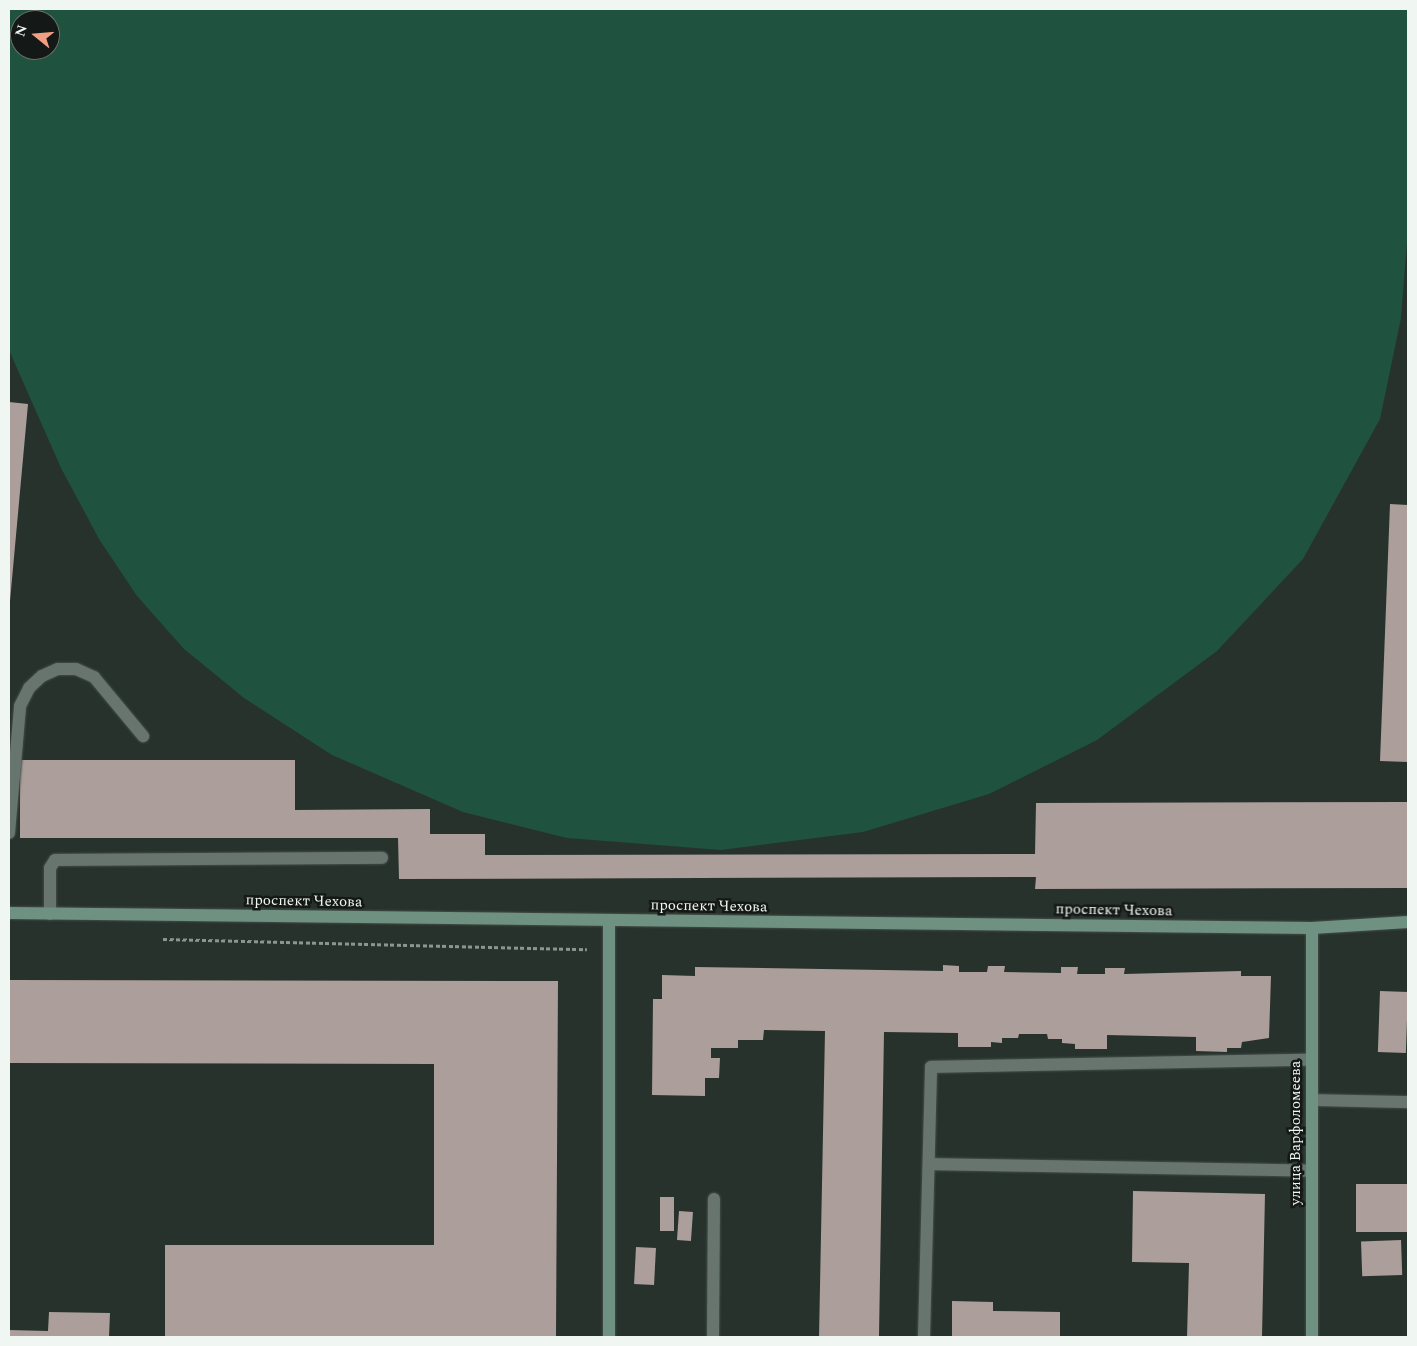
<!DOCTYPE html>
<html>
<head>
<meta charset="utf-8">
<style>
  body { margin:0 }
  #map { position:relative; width:1417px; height:1346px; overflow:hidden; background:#27322d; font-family:Spectral,serif }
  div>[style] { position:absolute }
  .green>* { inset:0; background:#1f523f }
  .building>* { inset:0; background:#ac9e9a; transform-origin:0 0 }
  .path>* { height:3px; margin-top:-1.5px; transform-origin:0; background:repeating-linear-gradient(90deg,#8c9590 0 4px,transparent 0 6.5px) }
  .roads { filter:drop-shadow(0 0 1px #464f4a) drop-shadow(0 0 1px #464f4a) }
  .lane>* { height:12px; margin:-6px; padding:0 6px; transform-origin:6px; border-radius:6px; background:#68756f }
  .secondary>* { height:12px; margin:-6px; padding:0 6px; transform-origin:6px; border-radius:6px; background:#6f9182 }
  span { translate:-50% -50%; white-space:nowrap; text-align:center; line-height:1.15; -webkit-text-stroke:5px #141816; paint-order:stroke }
  .street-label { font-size:15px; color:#f0f7f3 }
  .frame { position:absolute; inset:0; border:10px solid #f0f7f3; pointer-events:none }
  .north { position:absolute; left:10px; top:10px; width:50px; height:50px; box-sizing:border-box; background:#141816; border:1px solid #6c716e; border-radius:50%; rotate:287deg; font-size:14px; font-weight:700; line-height:20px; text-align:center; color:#f0f7f3 }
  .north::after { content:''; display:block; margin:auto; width:18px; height:22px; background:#f39f85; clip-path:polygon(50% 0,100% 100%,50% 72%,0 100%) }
</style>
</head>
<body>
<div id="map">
  <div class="green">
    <div style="clip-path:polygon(evenodd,9px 9px,1408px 9px,1408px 230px,1401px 318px,1380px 419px,1303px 559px,1217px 651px,1097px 740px,989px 794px,863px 832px,721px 850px,567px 838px,463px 812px,332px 755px,244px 698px,184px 649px,137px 596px,99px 539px,61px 468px,9px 350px,9px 9px,20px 20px,50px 20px,50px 50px,20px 50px,20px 20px)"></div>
  </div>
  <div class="building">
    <div style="clip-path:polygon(9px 402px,28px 404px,10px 601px,9px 601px)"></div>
    <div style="clip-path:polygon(1390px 504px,1408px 505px,1408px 762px,1380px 761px)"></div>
    <div style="clip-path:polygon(20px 760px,295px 760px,295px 810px,430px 809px,430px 834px,485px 834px,485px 855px,1035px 854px,1036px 803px,1408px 802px,1408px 888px,1035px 889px,1036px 877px,399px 879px,398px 838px,20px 838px)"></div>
    <div style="clip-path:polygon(943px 965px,959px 966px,959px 972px,987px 972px,988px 966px,1005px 966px,1004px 972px,1061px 973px,1061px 967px,1078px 967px,1077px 974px,1105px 974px,1105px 968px,1125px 968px,1124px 974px,1241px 971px,1241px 976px,1271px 976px,1269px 1038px,1242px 1042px,1241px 1048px,1227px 1048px,1227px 1052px,1196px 1051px,1196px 1037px,1107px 1035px,1107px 1049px,1075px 1049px,1075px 1044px,1062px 1043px,1062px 1039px,1048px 1039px,1047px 1034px,1019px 1034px,1018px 1038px,1002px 1038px,1002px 1043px,991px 1042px,991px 1047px,958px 1047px,958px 1033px,884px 1032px,879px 1337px,819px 1337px,825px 1031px,764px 1030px,763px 1040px,738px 1040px,738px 1048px,711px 1048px,711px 1058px,720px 1058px,719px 1078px,705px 1078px,705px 1096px,652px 1095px,653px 999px,662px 999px,662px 975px,695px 976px,695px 967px,943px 971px)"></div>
    <div style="clip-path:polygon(9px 980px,558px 981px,556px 1337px,165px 1337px,165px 1245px,434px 1245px,434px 1064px,9px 1063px)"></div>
    <div style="left:1380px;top:991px;width:28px;height:61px;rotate:2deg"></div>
    <div style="left:1408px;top:1184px;width:48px;height:52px;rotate:90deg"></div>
    <div style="clip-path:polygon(1133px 1191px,1265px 1194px,1262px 1337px,1187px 1337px,1189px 1263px,1132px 1262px)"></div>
    <div style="left:660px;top:1197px;width:14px;height:34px"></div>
    <div style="left:679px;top:1211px;width:14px;height:29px;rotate:4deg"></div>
    <div style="left:1401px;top:1240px;width:35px;height:40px;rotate:88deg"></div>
    <div style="left:636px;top:1247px;width:20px;height:37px;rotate:3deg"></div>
    <div style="clip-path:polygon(952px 1301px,993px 1302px,993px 1311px,1060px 1312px,1060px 1337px,952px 1337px)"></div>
    <div style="clip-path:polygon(49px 1312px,110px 1313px,109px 1337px,9px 1337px,9px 1330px,48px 1331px)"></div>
  </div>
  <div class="path">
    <div style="left:163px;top:939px;width:424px;rotate:1.4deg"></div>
  </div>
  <div class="roads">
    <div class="lane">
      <div style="left:9px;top:833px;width:127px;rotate:-85deg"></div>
      <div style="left:20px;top:706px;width:20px;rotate:-63deg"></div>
      <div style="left:29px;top:688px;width:18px;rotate:-43deg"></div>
      <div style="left:42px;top:676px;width:17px;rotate:-24deg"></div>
      <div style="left:58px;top:669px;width:18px"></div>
      <div style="left:76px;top:669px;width:20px;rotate:24deg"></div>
      <div style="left:94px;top:677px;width:77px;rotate:50.3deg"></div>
      <div style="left:50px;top:914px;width:46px;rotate:-90deg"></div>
      <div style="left:50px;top:868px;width:9px;rotate:-58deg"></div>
      <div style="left:55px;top:860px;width:327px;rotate:-0.4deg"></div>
      <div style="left:1312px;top:1100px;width:96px;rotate:1.2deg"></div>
      <div style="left:930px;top:1164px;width:382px;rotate:1deg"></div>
      <div style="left:713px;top:1337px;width:138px;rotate:-89.6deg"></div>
      <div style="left:924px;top:1337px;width:270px;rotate:-88.5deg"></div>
      <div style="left:931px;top:1067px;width:381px;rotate:-1.1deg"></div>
    </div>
    <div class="secondary">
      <div style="left:9px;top:913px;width:1303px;rotate:0.66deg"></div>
      <div style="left:1312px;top:928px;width:96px;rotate:-3.6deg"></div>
      <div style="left:609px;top:1337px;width:416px;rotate:-90deg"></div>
      <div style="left:1312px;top:1337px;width:409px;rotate:-90deg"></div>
    </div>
  </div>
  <div class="street-label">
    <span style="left:304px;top:901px;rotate:1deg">проспект Чехова</span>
    <span style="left:709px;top:906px;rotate:1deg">проспект Чехова</span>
    <span style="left:1114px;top:910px;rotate:1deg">проспект Чехова</span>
    <span style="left:1296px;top:1133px;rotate:-90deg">улица Варфоломеева</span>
  </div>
  <div class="frame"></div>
  <div class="north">N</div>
</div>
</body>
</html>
